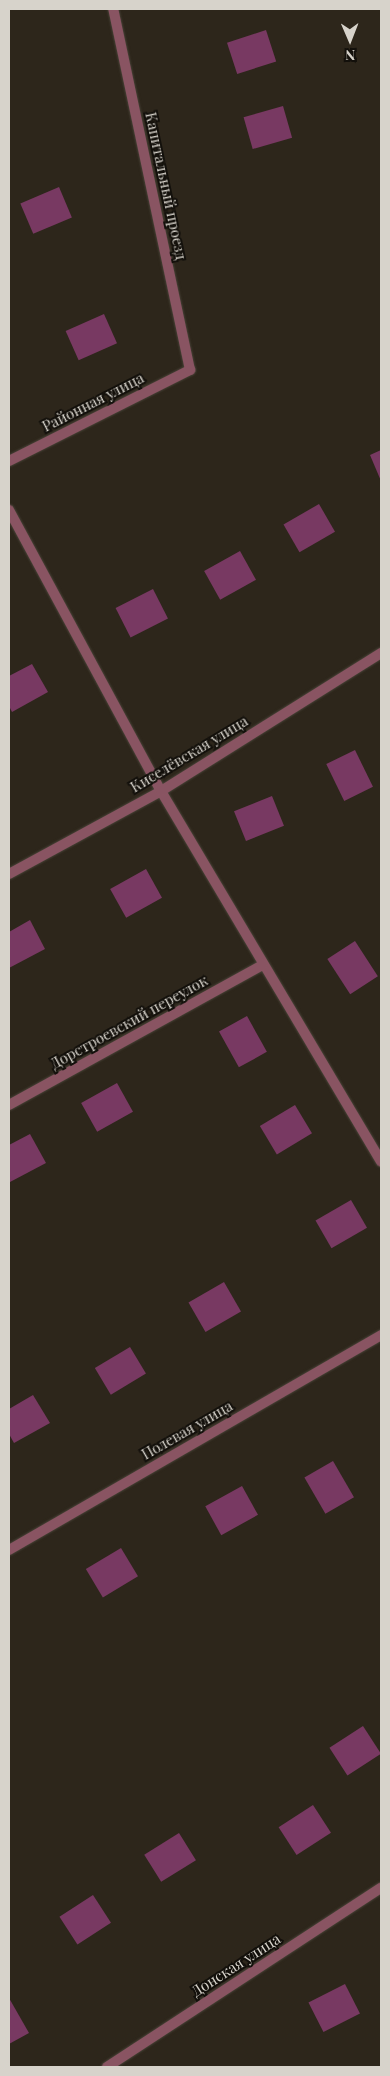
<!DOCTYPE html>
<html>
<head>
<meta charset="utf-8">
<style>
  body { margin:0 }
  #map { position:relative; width:390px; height:2076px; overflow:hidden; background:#2d261b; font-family:"Playfair Display",serif }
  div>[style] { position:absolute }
  .building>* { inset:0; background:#783962; transform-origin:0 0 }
  .roads { filter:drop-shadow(0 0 1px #484237) drop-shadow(0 0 1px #484237) }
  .service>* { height:10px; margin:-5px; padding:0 5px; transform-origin:5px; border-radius:5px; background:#895462 }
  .minor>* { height:10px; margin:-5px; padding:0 5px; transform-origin:5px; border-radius:5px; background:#895462 }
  span { translate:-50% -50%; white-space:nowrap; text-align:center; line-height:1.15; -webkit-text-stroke:4px #13100b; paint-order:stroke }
  .street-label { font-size:15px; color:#d7d3cb }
  .frame { position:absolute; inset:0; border:10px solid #d7d3cb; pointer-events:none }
  .north { position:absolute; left:325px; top:15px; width:50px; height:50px; -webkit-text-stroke:4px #13100b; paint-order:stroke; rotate:179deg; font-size:14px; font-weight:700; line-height:20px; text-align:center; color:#d7d3cb }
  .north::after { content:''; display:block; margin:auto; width:18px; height:22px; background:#d7d3cb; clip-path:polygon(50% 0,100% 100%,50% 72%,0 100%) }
</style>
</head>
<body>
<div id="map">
  <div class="building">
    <div style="left:266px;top:30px;width:33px;height:41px;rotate:72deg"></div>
    <div style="left:283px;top:106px;width:33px;height:41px;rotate:74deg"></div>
    <div style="left:59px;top:187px;width:33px;height:42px;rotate:67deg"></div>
    <div style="left:104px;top:314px;width:32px;height:42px;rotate:66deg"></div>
    <div style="clip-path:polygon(381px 450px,381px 481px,370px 455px)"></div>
    <div style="left:319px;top:504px;width:32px;height:41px;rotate:60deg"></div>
    <div style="left:240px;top:551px;width:33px;height:41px;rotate:61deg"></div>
    <div style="left:153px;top:589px;width:33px;height:42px;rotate:63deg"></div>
    <div style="clip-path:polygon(32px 664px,48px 692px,12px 712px,9px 706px,9px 676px)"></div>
    <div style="left:355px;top:750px;width:41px;height:32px;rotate:64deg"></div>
    <div style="left:272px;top:796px;width:32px;height:41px;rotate:68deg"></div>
    <div style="left:146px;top:869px;width:33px;height:41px;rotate:61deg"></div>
    <div style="clip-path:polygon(30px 920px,45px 949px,9px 968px,9px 932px)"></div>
    <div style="left:355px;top:941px;width:42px;height:33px;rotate:57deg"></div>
    <div style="left:247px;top:1016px;width:41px;height:32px;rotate:61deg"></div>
    <div style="left:117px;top:1083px;width:33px;height:41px;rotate:61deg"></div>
    <div style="left:295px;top:1105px;width:33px;height:41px;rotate:59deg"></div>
    <div style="clip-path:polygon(30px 1134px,46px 1163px,10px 1182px,9px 1145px)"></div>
    <div style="left:351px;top:1200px;width:32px;height:41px;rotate:60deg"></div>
    <div style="left:224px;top:1282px;width:34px;height:41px;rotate:60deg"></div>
    <div style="left:130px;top:1347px;width:31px;height:41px;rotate:59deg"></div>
    <div style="clip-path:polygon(33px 1395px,50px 1423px,14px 1443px,9px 1434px,9px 1409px)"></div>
    <div style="left:333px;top:1461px;width:42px;height:33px;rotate:60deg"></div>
    <div style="left:242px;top:1486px;width:33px;height:42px;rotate:61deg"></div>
    <div style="left:121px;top:1548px;width:33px;height:41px;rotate:59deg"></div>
    <div style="left:363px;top:1726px;width:33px;height:40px;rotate:57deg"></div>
    <div style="left:313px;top:1805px;width:33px;height:41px;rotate:57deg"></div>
    <div style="left:179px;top:1833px;width:32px;height:41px;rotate:58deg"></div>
    <div style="left:93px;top:1895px;width:33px;height:40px;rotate:57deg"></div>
    <div style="left:345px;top:1984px;width:33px;height:41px;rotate:63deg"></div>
    <div style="clip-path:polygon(9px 1998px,29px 2033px,9px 2044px)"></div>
  </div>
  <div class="roads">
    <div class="service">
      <div style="left:9px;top:510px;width:319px;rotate:61.6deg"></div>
    </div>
    <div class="minor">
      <div style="left:9px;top:461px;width:203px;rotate:-26.7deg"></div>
      <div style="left:190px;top:370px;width:369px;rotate:-102deg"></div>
      <div style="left:161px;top:791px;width:431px;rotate:59.3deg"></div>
      <div style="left:9px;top:874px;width:173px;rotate:-28.6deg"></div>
      <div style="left:161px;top:791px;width:260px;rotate:-32.1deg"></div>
      <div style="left:9px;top:1105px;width:290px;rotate:-28.9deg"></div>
      <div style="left:9px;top:1550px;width:430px;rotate:-30deg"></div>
      <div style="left:107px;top:2067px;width:327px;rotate:-33.2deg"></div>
    </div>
  </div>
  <div class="street-label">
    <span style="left:166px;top:186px;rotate:78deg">Капитальный проезд</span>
    <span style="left:93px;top:402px;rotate:-27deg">Районная улица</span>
    <span style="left:189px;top:754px;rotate:-31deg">Киселёвская улица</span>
    <span style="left:129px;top:1022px;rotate:-29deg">Дорстроевский переулок</span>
    <span style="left:187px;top:1430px;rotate:-30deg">Полевая улица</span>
    <span style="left:236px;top:1965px;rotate:-33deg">Донская улица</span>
  </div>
  <div class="frame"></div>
  <div class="north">N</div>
</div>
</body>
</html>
